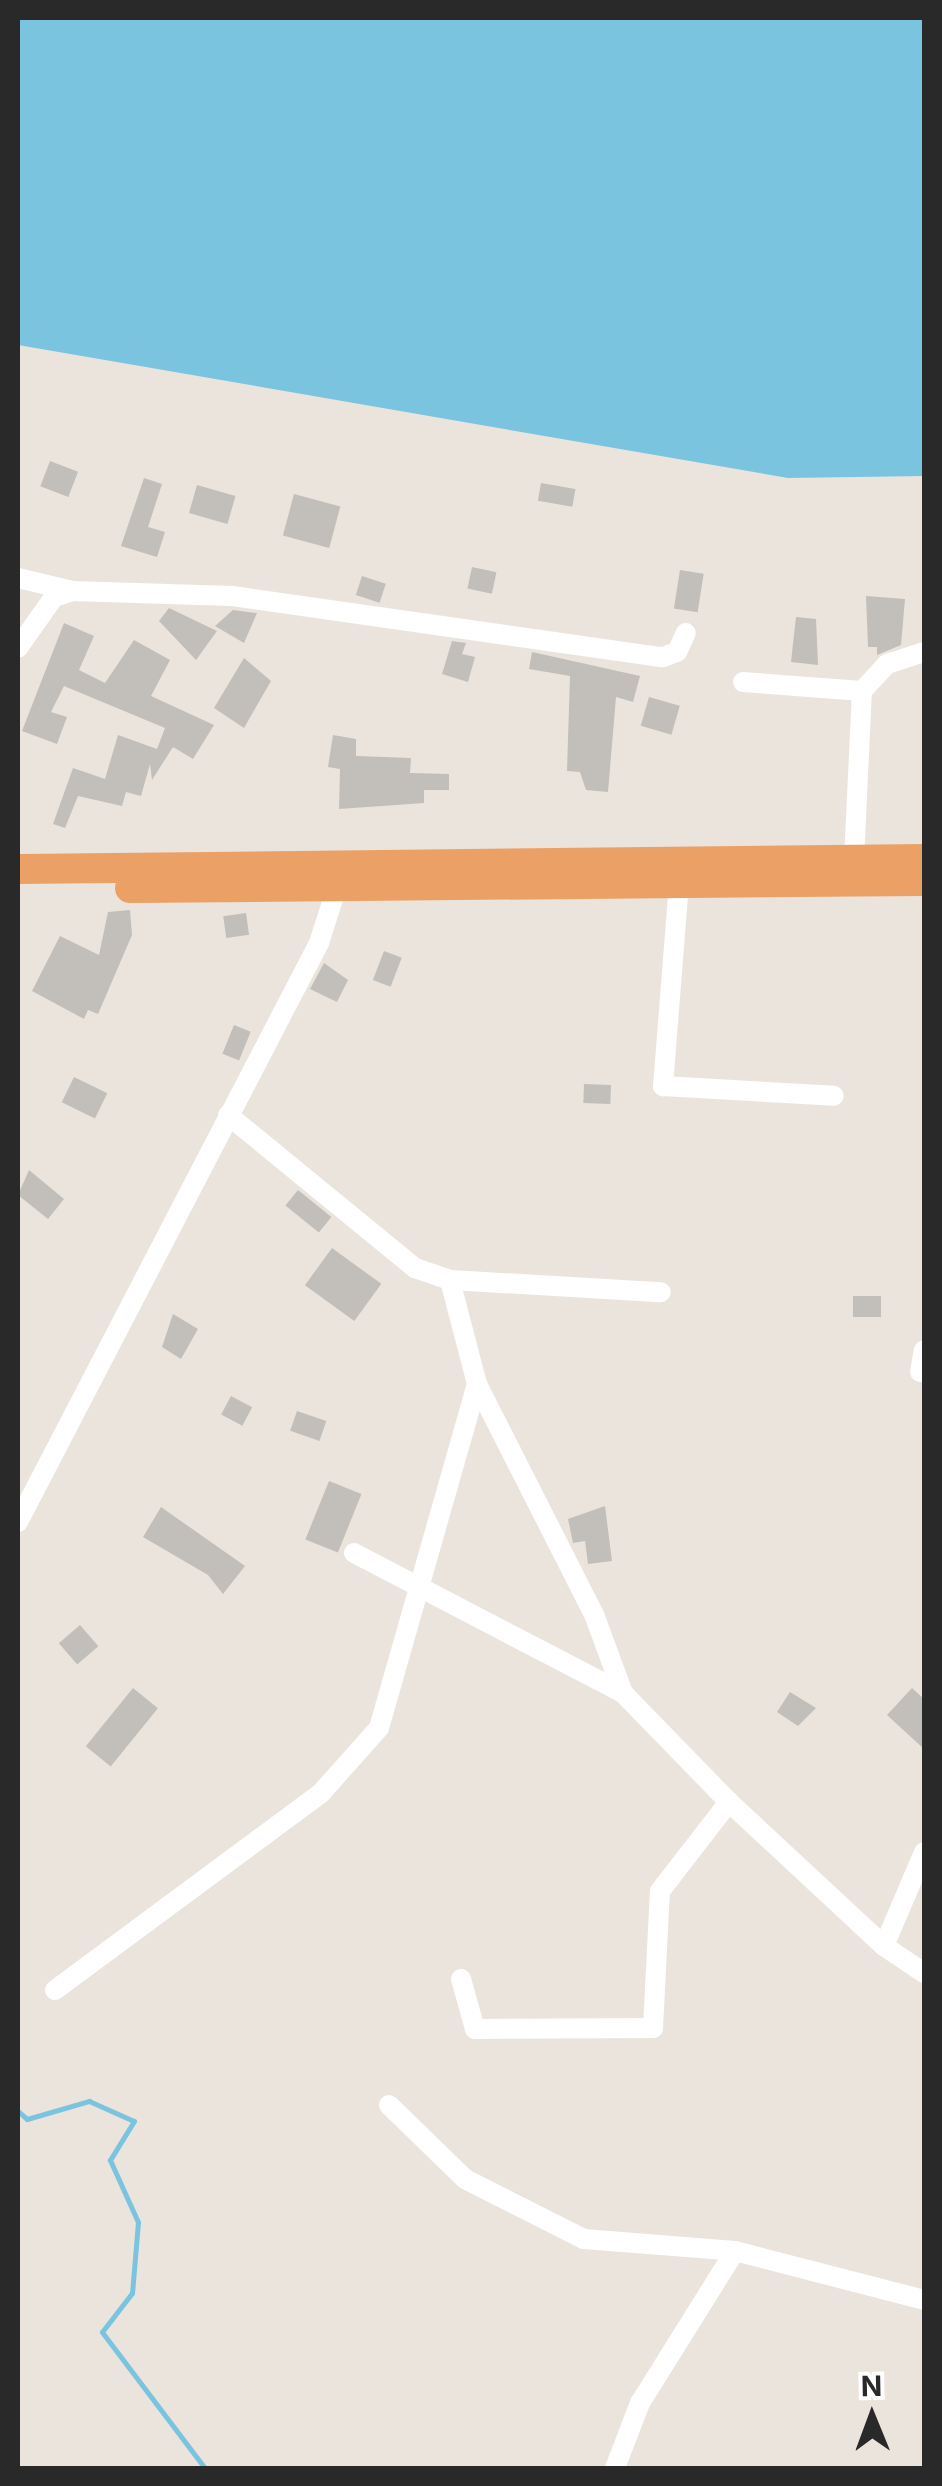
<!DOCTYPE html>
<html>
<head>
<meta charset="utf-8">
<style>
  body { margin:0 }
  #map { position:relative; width:942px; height:2486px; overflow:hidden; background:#eae4dd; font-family:Inter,sans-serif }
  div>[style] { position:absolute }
  .water>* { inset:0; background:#7bc4e0 }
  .stream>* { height:5px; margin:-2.5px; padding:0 2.5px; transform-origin:2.5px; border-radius:2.5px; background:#7bc4e0 }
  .building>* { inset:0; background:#c2beb9; transform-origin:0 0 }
  .minor>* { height:20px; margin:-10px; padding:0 10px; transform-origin:10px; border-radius:10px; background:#fff }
  .highway>* { height:30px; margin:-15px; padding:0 15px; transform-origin:15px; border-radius:15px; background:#eba166 }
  span { translate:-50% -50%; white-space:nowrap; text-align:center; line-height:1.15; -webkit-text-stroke:10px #fff; paint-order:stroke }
  .frame { position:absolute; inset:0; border:20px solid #292929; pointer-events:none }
  .north { position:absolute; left:822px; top:2366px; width:100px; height:100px; -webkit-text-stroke:8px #fff; paint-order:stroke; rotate:359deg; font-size:28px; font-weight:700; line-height:40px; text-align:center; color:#292929 }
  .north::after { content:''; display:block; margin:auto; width:35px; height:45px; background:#292929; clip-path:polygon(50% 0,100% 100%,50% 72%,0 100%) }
</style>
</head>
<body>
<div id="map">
  <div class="water">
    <div style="clip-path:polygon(18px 18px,924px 18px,924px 476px,788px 478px,18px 345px)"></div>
  </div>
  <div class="stream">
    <div style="left:18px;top:2111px;width:12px;rotate:42deg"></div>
    <div style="left:27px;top:2119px;width:65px;rotate:-16.2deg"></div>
    <div style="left:89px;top:2101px;width:49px;rotate:24deg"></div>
    <div style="left:134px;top:2121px;width:46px;rotate:121.6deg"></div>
    <div style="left:110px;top:2160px;width:68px;rotate:65.7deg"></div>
    <div style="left:138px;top:2222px;width:71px;rotate:94.8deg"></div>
    <div style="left:132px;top:2293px;width:49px;rotate:127.6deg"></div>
    <div style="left:102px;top:2332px;width:171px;rotate:52.9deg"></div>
  </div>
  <div class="building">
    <div style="left:50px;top:461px;width:30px;height:27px;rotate:21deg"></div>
    <div style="clip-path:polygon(144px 478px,162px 484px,148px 527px,165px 532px,157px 557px,121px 546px)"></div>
    <div style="left:541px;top:483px;width:35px;height:18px;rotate:10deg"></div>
    <div style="left:197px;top:485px;width:40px;height:29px;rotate:16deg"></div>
    <div style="left:294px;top:494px;width:48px;height:43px;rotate:15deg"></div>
    <div style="left:472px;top:567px;width:25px;height:22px;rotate:12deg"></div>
    <div style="left:680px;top:570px;width:24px;height:39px;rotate:9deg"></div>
    <div style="left:362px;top:576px;width:25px;height:20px;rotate:18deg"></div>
    <div style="clip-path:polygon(866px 596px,905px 599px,901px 645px,877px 655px,877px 647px,868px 647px)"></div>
    <div style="clip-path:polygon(169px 608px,217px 631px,196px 660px,159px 621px)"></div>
    <div style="clip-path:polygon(233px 610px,257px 613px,244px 643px,215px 626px)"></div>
    <div style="clip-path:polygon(796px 617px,816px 619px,818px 665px,791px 662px)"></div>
    <div style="clip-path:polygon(64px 623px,94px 636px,79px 670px,105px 683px,134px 640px,170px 660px,151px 696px,214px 725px,193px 759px,173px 747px,152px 780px,150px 764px,141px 796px,126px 792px,122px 806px,78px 796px,65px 828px,53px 824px,73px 768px,105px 779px,118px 735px,157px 749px,165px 728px,64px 686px,51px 712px,67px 717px,57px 744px,22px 731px)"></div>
    <div style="clip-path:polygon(452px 641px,466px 643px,462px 654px,475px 657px,468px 682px,442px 674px)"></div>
    <div style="clip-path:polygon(532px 652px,640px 676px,633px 702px,616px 697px,608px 792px,586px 790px,580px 772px,567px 771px,570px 676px,529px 669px)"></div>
    <div style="clip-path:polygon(244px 658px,271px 681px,244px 728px,214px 708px)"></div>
    <div style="left:649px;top:697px;width:32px;height:30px;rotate:16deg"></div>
    <div style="clip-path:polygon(333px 735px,356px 739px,356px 756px,411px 758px,410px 773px,449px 774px,449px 790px,424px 790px,424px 803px,339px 809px,340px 769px,328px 767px)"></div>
    <div style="clip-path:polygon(130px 910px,132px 935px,98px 1014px,88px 1010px,84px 1019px,32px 991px,60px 936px,99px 955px,108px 912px)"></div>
    <div style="left:246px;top:913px;width:22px;height:23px;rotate:82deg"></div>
    <div style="left:384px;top:951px;width:19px;height:31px;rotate:21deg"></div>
    <div style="clip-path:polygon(324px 963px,348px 980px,337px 1002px,310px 989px)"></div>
    <div style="left:234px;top:1025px;width:18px;height:31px;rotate:22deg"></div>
    <div style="left:74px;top:1077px;width:37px;height:28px;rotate:26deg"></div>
    <div style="left:584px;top:1084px;width:27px;height:19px;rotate:2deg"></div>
    <div style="clip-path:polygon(29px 1170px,64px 1199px,48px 1219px,18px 1195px)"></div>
    <div style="left:298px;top:1190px;width:43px;height:20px;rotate:39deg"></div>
    <div style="left:332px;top:1248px;width:61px;height:46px;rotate:36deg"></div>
    <div style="left:881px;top:1296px;width:21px;height:28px;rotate:90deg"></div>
    <div style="clip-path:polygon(173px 1314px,198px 1329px,181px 1359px,162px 1347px)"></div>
    <div style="left:231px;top:1396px;width:24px;height:21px;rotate:28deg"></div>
    <div style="left:297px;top:1411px;width:31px;height:21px;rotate:19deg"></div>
    <div style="left:329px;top:1481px;width:35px;height:63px;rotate:22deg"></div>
    <div style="clip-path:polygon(605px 1506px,612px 1561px,588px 1564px,585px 1541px,573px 1543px,568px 1519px)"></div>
    <div style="clip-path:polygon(161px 1507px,245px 1566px,223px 1594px,208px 1575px,143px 1537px)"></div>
    <div style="left:80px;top:1625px;width:28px;height:28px;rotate:49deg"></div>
    <div style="left:133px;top:1688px;width:32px;height:75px;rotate:39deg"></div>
    <div style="clip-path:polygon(912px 1688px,924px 1699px,924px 1749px,887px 1715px)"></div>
    <div style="clip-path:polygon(790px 1692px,816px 1708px,798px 1726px,777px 1712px)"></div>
  </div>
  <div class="minor">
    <div style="left:18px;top:578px;width:56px;rotate:13.5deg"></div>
    <div style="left:18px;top:648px;width:62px;rotate:-54.8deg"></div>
    <div style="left:54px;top:597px;width:19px;rotate:-18deg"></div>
    <div style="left:72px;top:591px;width:160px;rotate:1.8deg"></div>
    <div style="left:232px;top:596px;width:435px;rotate:8.1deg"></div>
    <div style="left:663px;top:657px;width:15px;rotate:-20deg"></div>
    <div style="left:677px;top:652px;width:21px;rotate:-65deg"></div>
    <div style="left:743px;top:682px;width:119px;rotate:4.3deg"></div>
    <div style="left:854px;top:860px;width:169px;rotate:-87.3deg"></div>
    <div style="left:862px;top:691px;width:37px;rotate:-47deg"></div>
    <div style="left:887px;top:664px;width:39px;rotate:-18deg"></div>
    <div style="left:679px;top:883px;width:204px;rotate:94.5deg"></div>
    <div style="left:663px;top:1086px;width:171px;rotate:3.3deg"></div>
    <div style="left:228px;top:1115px;width:242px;rotate:39.3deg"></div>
    <div style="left:415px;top:1268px;width:37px;rotate:19deg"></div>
    <div style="left:450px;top:1280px;width:211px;rotate:3.3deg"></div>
    <div style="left:920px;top:1372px;width:22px;rotate:-80deg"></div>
    <div style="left:477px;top:1384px;width:261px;rotate:63.1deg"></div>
    <div style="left:595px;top:1617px;width:81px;rotate:69.8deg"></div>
    <div style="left:18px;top:1522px;width:653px;rotate:-62.53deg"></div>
    <div style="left:319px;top:943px;width:69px;rotate:-72.3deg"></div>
    <div style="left:354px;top:1553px;width:303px;rotate:27.5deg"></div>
    <div style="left:623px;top:1693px;width:152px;rotate:45.8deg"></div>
    <div style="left:729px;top:1802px;width:212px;rotate:42.9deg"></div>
    <div style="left:884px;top:1946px;width:48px;rotate:34deg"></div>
    <div style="left:884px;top:1946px;width:102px;rotate:-66.9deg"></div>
    <div style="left:461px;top:1979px;width:52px;rotate:74.4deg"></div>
    <div style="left:475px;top:2029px;width:178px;rotate:-0.3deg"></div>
    <div style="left:653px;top:2028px;width:137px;rotate:-87.1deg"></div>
    <div style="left:660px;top:1891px;width:113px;rotate:-52.2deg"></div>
    <div style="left:55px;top:1990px;width:331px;rotate:-36.5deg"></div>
    <div style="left:321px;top:1793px;width:87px;rotate:-48.3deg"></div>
    <div style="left:379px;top:1728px;width:358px;rotate:-74.1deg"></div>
    <div style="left:477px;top:1384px;width:107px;rotate:-104.6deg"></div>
    <div style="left:389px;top:2105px;width:106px;rotate:44.2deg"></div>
    <div style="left:465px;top:2179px;width:133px;rotate:26.8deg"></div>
    <div style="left:584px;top:2239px;width:151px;rotate:4.5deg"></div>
    <div style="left:615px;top:2468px;width:70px;rotate:-69deg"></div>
    <div style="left:640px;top:2403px;width:179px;rotate:-58deg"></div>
    <div style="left:735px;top:2251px;width:195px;rotate:14.5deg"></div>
  </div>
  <div class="highway">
    <div style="left:18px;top:869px;width:906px;rotate:-0.63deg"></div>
    <div style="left:130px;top:888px;width:794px;rotate:-0.51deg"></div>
  </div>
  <div class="frame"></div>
  <div class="north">N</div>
</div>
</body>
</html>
